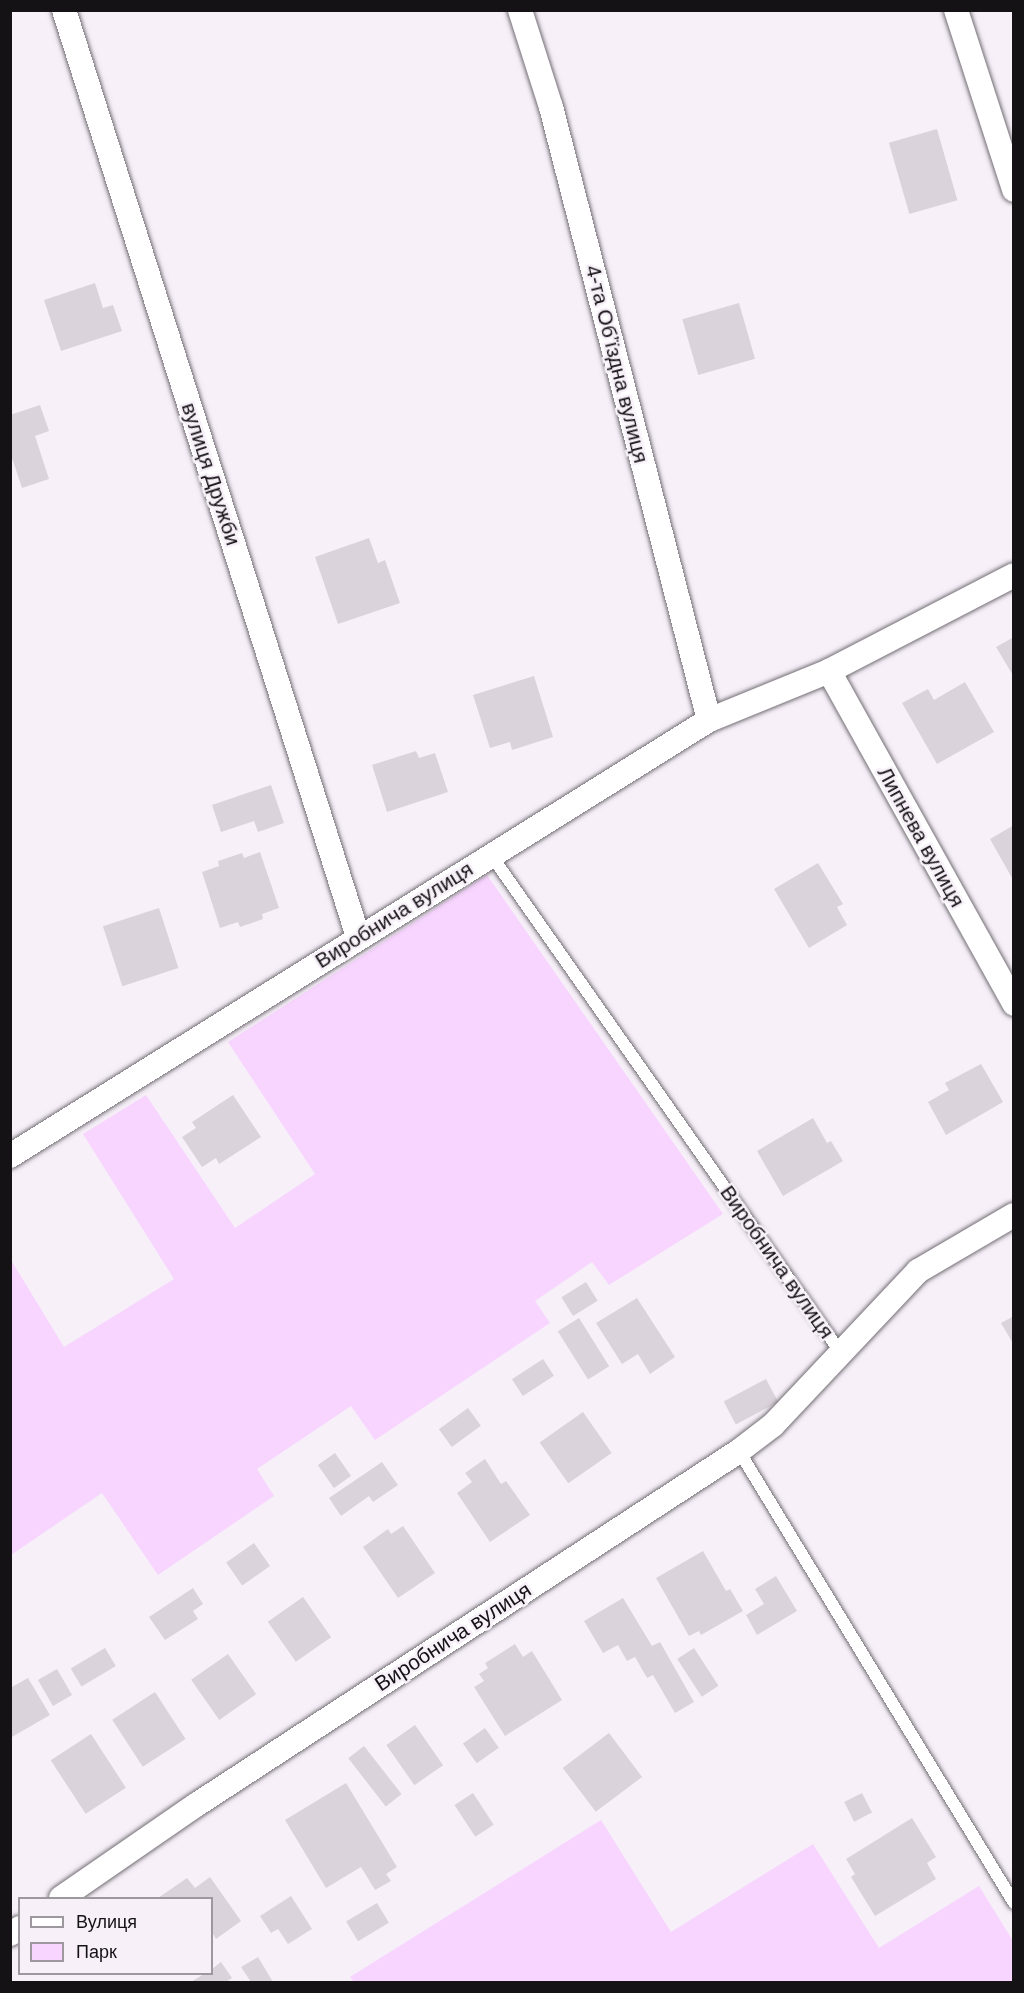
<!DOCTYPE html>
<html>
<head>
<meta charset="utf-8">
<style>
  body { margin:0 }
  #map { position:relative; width:1024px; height:1993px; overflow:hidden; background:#f7f0f9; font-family:Arial,sans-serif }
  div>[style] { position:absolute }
  .green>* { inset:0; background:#f7d5fe }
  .building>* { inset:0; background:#dbd3dc; transform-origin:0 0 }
  .roads { filter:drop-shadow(0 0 2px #736d74) drop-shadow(0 0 2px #736d74) }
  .lane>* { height:12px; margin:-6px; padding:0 6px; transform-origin:6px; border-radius:6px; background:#fff }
  .street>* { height:24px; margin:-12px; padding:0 12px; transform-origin:12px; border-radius:12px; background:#fff }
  span { translate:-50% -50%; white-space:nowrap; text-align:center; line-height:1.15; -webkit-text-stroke:5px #f7f0f9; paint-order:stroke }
  .street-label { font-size:21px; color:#151215 }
  .frame { position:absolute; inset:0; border:12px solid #151215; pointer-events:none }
  .legend { position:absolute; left:18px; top:1897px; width:195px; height:78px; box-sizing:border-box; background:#f7f0f9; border:2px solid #9d979e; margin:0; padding:8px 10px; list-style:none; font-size:18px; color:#151215 }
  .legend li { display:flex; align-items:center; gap:12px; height:30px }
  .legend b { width:30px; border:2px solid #9d979e }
</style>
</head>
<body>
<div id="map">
  <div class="green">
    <div style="clip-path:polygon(487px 875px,723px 1214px,609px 1285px,592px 1262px,535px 1301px,550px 1323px,375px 1440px,351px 1406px,257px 1469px,274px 1496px,158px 1575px,102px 1493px,11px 1555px,11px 1260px,64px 1347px,174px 1279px,83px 1134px,146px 1095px,235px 1228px,315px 1174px,228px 1042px)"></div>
    <div style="clip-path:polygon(601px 1820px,671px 1932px,813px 1844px,879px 1948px,979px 1886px,1013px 1941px,1013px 1982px,354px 1982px,350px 1977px)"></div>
  </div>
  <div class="building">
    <div style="left:937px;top:129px;width:74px;height:50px;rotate:74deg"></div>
    <div style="clip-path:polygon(95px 283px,103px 308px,113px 305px,122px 331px,61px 351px,44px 300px)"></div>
    <div style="left:739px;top:303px;width:58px;height:59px;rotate:74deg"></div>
    <div style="clip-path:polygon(40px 405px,49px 431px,35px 436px,49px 479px,22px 488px,10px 452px,10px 415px)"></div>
    <div style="clip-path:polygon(369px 538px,378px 563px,385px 560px,400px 603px,338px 624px,315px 557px)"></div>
    <div style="clip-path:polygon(1014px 637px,1014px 677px,996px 647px)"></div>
    <div style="clip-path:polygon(534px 676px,553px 737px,512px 750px,510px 742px,490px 748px,473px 695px)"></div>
    <div style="clip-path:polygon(965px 682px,994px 732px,937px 764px,902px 703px,928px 689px,934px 700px)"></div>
    <div style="clip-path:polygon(416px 751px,419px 758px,435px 753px,448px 792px,387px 812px,372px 765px)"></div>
    <div style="clip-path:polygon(271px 785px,284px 823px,258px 832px,254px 821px,221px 832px,212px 805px)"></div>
    <div style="clip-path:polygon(1014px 825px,1014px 877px,1012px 878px,990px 839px)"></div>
    <div style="clip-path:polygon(260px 852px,279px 908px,262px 914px,263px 919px,240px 927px,238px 922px,220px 928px,202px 872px,219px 866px,218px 861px,242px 853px,244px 858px)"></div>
    <div style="clip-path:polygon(818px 863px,843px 904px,837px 907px,847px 925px,809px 948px,774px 889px)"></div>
    <div style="left:159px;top:908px;width:63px;height:59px;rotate:72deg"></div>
    <div style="clip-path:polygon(981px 1064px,1003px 1102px,946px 1135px,928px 1102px,949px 1090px,945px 1083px)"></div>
    <div style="clip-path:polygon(233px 1095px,261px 1137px,219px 1164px,216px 1158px,202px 1167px,182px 1137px,196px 1128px,192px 1122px)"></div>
    <div style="clip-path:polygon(813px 1118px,827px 1143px,831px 1141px,843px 1161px,783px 1196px,757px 1151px)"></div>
    <div style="left:586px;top:1282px;width:22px;height:29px;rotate:58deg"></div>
    <div style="clip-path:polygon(637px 1298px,675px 1357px,650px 1374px,638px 1354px,622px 1364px,596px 1323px)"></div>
    <div style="clip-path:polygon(1014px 1316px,1014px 1345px,1001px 1323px)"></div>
    <div style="left:579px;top:1318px;width:57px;height:25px;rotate:58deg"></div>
    <div style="left:543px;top:1359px;width:20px;height:37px;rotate:57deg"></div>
    <div style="left:766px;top:1379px;width:26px;height:48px;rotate:62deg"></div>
    <div style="left:468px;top:1408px;width:22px;height:36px;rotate:54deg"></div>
    <div style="left:583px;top:1412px;width:50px;height:53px;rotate:55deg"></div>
    <div style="left:335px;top:1453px;width:28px;height:21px;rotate:55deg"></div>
    <div style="clip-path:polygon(485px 1459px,501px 1484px,506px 1481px,530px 1515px,490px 1542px,457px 1493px,472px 1482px,465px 1473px)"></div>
    <div style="clip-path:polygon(382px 1462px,398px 1485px,373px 1502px,369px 1496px,341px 1516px,329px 1498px)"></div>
    <div style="clip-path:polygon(403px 1526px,435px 1573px,398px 1598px,363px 1547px,388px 1529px,391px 1534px)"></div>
    <div style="left:254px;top:1543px;width:28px;height:34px;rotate:55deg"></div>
    <div style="clip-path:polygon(703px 1551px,726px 1591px,730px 1589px,743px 1611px,701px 1635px,699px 1631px,689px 1636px,656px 1578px)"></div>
    <div style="clip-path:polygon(776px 1576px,797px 1611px,757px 1635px,746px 1615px,764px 1604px,755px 1589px)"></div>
    <div style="clip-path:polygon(193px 1588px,203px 1604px,193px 1611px,198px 1619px,165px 1640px,149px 1617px)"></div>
    <div style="left:303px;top:1597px;width:49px;height:43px;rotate:55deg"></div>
    <div style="clip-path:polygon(623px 1598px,652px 1646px,660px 1642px,694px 1702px,675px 1713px,653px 1675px,647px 1678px,635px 1657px,627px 1661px,618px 1645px,603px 1653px,584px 1621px)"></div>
    <div style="clip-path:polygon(515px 1644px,523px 1657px,532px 1651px,562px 1700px,505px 1736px,474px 1687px,484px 1681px,479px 1674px,488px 1668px,485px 1663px)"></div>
    <div style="left:105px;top:1648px;width:21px;height:40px;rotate:59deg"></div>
    <div style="left:694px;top:1648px;width:45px;height:20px;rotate:57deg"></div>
    <div style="left:228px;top:1654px;width:49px;height:45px;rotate:55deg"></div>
    <div style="left:57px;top:1669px;width:30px;height:22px;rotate:60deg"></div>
    <div style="clip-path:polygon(28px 1678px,50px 1715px,10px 1738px,10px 1688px)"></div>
    <div style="left:155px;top:1692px;width:56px;height:51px;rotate:57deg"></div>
    <div style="left:415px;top:1725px;width:49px;height:35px;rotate:55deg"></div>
    <div style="left:485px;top:1728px;width:24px;height:27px;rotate:55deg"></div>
    <div style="left:609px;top:1733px;width:55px;height:58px;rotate:53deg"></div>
    <div style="left:91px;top:1734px;width:64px;height:48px;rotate:57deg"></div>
    <div style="left:364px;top:1746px;width:61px;height:20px;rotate:52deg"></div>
    <div style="clip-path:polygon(346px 1783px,397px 1867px,386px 1874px,391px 1881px,375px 1890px,361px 1867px,326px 1888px,285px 1820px)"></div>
    <div style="left:473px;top:1793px;width:38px;height:22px;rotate:57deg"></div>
    <div style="left:862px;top:1793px;width:22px;height:20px;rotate:63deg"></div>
    <div style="clip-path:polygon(912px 1818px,936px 1857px,927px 1863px,936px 1879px,875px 1916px,851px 1877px,855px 1874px,846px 1859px)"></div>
    <div style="clip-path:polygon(210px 1877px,241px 1921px,216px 1939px,212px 1932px,212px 1898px,158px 1898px,187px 1878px,195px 1888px)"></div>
    <div style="clip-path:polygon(291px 1896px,312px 1929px,288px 1944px,278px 1929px,271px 1933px,260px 1916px)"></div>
    <div style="left:377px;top:1903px;width:23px;height:36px;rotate:59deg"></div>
    <div style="clip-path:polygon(258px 1957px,273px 1982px,251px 1982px,241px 1967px)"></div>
    <div style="clip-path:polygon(221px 1962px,232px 1978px,226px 1982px,191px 1982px,204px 1974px,212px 1974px,212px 1969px)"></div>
  </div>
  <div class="roads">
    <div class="lane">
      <div style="left:491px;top:855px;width:609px;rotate:54.9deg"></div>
      <div style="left:739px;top:1451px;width:529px;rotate:58.68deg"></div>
    </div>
    <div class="street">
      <div style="left:64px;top:10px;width:973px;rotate:72.4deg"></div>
      <div style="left:520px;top:10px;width:102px;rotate:72.3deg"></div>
      <div style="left:551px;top:107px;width:633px;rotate:75.55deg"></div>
      <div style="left:956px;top:10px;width:189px;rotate:72.1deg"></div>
      <div style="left:829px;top:671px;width:381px;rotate:60.9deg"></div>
      <div style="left:10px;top:1156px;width:824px;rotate:-31.95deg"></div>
      <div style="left:709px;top:720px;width:130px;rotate:-22.2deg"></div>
      <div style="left:829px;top:671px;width:208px;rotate:-27.4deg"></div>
      <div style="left:61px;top:1898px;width:164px;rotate:-34.6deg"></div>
      <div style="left:196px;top:1805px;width:648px;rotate:-33.1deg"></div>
      <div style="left:739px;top:1451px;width:43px;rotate:-37.4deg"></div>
      <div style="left:773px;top:1425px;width:212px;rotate:-46.7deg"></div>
      <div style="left:918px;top:1271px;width:111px;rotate:-30.3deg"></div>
      <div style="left:10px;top:1934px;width:12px;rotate:-31deg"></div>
    </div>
  </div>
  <div class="street-label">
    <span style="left:617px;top:364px;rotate:76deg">4-та Обʼїздна вулиця</span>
    <span style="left:211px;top:474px;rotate:72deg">вулиця Дружби</span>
    <span style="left:921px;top:837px;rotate:61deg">Липнева вулиця</span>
    <span style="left:394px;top:915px;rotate:-32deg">Виробнича вулиця</span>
    <span style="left:777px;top:1262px;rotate:55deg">Виробнича вулиця</span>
    <span style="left:453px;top:1637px;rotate:-33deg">Виробнича вулиця</span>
  </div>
  <div class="frame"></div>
  <ul class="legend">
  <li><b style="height:8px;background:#fff"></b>Вулиця</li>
  <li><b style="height:16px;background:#f7d5fe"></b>Парк</li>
  </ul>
</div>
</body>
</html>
